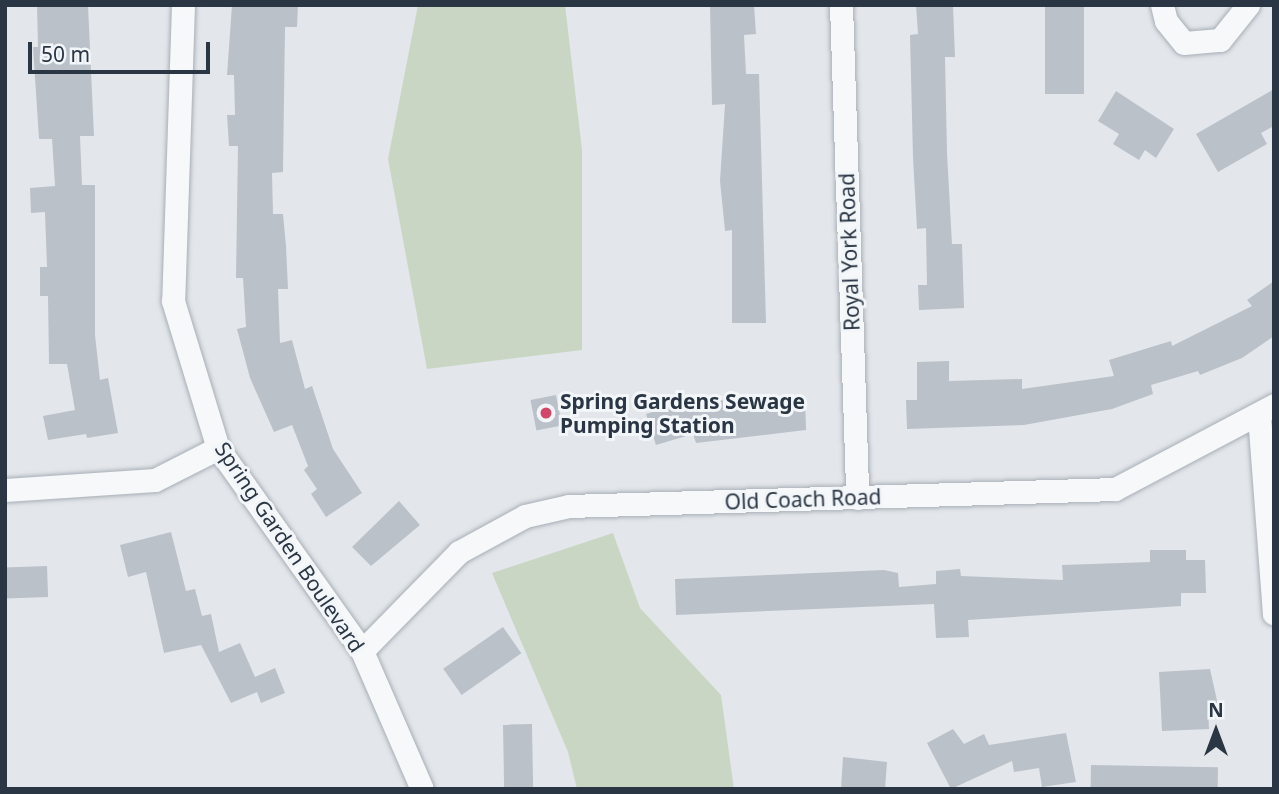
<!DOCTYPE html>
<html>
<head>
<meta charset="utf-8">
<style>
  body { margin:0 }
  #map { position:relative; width:1279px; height:794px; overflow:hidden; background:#e3e7eb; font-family:"Noto Sans",sans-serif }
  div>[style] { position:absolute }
  .green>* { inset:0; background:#cad6c4 }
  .building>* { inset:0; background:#bac1c9; transform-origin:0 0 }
  .roads { filter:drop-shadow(0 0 2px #a8aeb6) drop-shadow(0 0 2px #a8aeb6) }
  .street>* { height:23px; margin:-11.5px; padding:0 11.5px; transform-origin:11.5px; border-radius:11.5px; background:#f6f8f9 }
  .dots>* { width:19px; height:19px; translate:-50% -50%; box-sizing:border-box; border:4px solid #f3f6f9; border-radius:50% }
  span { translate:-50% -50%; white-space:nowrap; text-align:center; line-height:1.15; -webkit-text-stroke:6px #f3f6f9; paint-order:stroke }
  .street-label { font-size:21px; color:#2a3644 }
  .poi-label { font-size:21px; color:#2a3644; font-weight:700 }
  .left { translate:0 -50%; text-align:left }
  .frame { position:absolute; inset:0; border:7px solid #2a3644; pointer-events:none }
  .north { position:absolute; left:1181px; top:696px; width:70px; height:70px; -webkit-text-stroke:5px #f3f6f9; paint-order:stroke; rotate:0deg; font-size:19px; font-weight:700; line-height:28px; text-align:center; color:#2a3644 }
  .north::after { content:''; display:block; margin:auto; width:24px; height:32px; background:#2a3644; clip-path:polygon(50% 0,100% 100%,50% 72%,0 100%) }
  .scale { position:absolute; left:28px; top:42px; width:182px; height:32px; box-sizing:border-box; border:4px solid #2a3644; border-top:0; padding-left:9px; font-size:21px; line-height:24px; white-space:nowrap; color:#2a3644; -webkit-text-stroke:5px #f3f6f9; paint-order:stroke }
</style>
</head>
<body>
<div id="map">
  <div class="green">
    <div style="clip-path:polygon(418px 5px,565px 5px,582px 150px,582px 350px,427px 369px,388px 159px)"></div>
    <div style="clip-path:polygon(613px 533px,640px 608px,721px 695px,734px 789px,577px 789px,568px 752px,492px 573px)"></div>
  </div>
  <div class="building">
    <div style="clip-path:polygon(37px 5px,88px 5px,94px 136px,80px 136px,82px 185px,95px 185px,95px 335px,100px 380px,108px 378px,118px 433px,87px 438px,86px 434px,48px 440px,43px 416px,75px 410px,67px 364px,49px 364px,48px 296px,40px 296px,40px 267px,47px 267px,45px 212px,31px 213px,30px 188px,55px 186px,52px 139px,39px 139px,33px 47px,38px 47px)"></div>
    <div style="clip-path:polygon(232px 5px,298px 5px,297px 27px,285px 27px,283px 172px,272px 173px,273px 214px,283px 214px,286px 246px,288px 289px,278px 289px,280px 343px,292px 340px,305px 389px,312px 386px,333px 449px,362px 493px,326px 517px,311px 494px,317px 489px,304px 470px,308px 466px,292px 425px,274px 432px,250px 378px,237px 329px,246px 327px,243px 278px,236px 278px,238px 146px,229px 146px,227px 115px,235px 115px,234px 75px,227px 75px)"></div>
    <div style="clip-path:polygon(754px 5px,756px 34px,744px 35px,746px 74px,759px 74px,766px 323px,732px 323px,732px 230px,725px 231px,720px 181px,725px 104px,712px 105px,710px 6px)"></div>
    <div style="clip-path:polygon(916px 5px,953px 5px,955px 57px,945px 57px,947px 153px,952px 244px,962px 244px,964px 308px,919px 310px,918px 285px,927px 285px,926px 228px,917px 229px,913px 158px,910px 35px,918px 34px)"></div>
    <div style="left:1045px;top:5px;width:39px;height:89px"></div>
    <div style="clip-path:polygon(1274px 89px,1274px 126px,1261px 133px,1267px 144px,1218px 172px,1196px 134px)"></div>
    <div style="clip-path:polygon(1116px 91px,1174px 129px,1156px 158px,1145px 150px,1139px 160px,1113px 144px,1119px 134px,1098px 121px)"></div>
    <div style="clip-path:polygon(1274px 281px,1274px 336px,1242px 358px,1200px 375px,1198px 371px,1151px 385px,1153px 394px,1112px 409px,1024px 425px,907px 429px,906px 400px,917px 400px,917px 362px,949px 361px,949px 381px,1022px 379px,1022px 389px,1114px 376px,1109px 360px,1171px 341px,1172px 346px,1252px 306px,1247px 300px)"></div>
    <div style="left:556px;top:395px;width:31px;height:26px;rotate:79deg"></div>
    <div style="clip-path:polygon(706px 395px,708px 401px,805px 397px,806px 430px,696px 443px,693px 434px,656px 445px,646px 414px)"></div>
    <div style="clip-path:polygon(399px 501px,420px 525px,371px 566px,352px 547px)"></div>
    <div style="clip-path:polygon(171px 532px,186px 591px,195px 589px,202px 616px,211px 614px,219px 652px,240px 643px,255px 677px,275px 668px,285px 693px,261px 703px,257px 692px,231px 703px,201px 645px,164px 653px,146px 572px,128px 577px,120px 545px)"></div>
    <div style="clip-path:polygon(1150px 550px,1186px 550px,1186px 560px,1205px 560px,1206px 593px,1181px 593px,1181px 606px,968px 620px,969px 637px,936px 638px,934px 604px,676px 615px,675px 579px,884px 570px,898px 573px,899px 587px,936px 584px,936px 571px,960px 569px,961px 576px,1063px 580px,1062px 565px,1150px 562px)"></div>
    <div style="left:47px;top:566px;width:31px;height:42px;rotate:88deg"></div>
    <div style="left:503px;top:627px;width:32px;height:73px;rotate:55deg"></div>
    <div style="clip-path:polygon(1210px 669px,1218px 705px,1208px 705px,1209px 729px,1162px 731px,1159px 672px)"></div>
    <div style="left:532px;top:724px;width:65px;height:29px;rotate:89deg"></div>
    <div style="clip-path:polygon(953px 729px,964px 744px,984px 734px,989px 745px,1066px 733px,1076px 782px,1042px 787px,1039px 768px,1014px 772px,1012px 761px,951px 789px,927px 743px)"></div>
    <div style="clip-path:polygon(843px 757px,887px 762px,885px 789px,841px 789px)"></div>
    <div style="left:1091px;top:765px;width:127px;height:24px;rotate:1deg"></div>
  </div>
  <div class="roads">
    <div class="street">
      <div style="left:183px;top:5px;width:296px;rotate:91.9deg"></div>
      <div style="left:173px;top:301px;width:154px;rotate:73deg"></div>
      <div style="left:218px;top:448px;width:249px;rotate:54.6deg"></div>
      <div style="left:362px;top:651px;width:150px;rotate:66.5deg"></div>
      <div style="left:841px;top:5px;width:493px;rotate:88.1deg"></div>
      <div style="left:1162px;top:5px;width:16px;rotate:76deg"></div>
      <div style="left:1166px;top:21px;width:28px;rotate:51deg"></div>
      <div style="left:1184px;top:43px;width:36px;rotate:-5deg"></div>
      <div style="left:1220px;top:40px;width:45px;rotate:-51.3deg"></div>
      <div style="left:1259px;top:415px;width:199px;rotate:85.7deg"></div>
      <div style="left:5px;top:490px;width:150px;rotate:-3.8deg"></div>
      <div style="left:155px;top:480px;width:71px;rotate:-26.9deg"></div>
      <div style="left:362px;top:651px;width:139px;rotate:-45.6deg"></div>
      <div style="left:459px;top:552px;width:75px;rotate:-28.6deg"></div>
      <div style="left:525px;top:516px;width:45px;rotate:-12.8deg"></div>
      <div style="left:569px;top:506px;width:546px;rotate:-1.78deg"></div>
      <div style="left:1115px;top:489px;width:180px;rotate:-27.8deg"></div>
    </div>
  </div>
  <div class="dots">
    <div style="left:546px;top:413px;background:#d24767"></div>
  </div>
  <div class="street-label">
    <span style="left:849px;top:252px;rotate:-92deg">Royal York Road</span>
    <span style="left:803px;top:499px;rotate:-2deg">Old Coach Road</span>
    <span style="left:290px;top:547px;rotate:56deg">Spring Garden Boulevard</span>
  </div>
  <div class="poi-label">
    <span class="left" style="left:560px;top:413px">Spring Gardens Sewage<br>Pumping Station</span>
  </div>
  <div class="frame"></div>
  <div class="north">N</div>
  <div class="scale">50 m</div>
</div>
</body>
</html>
